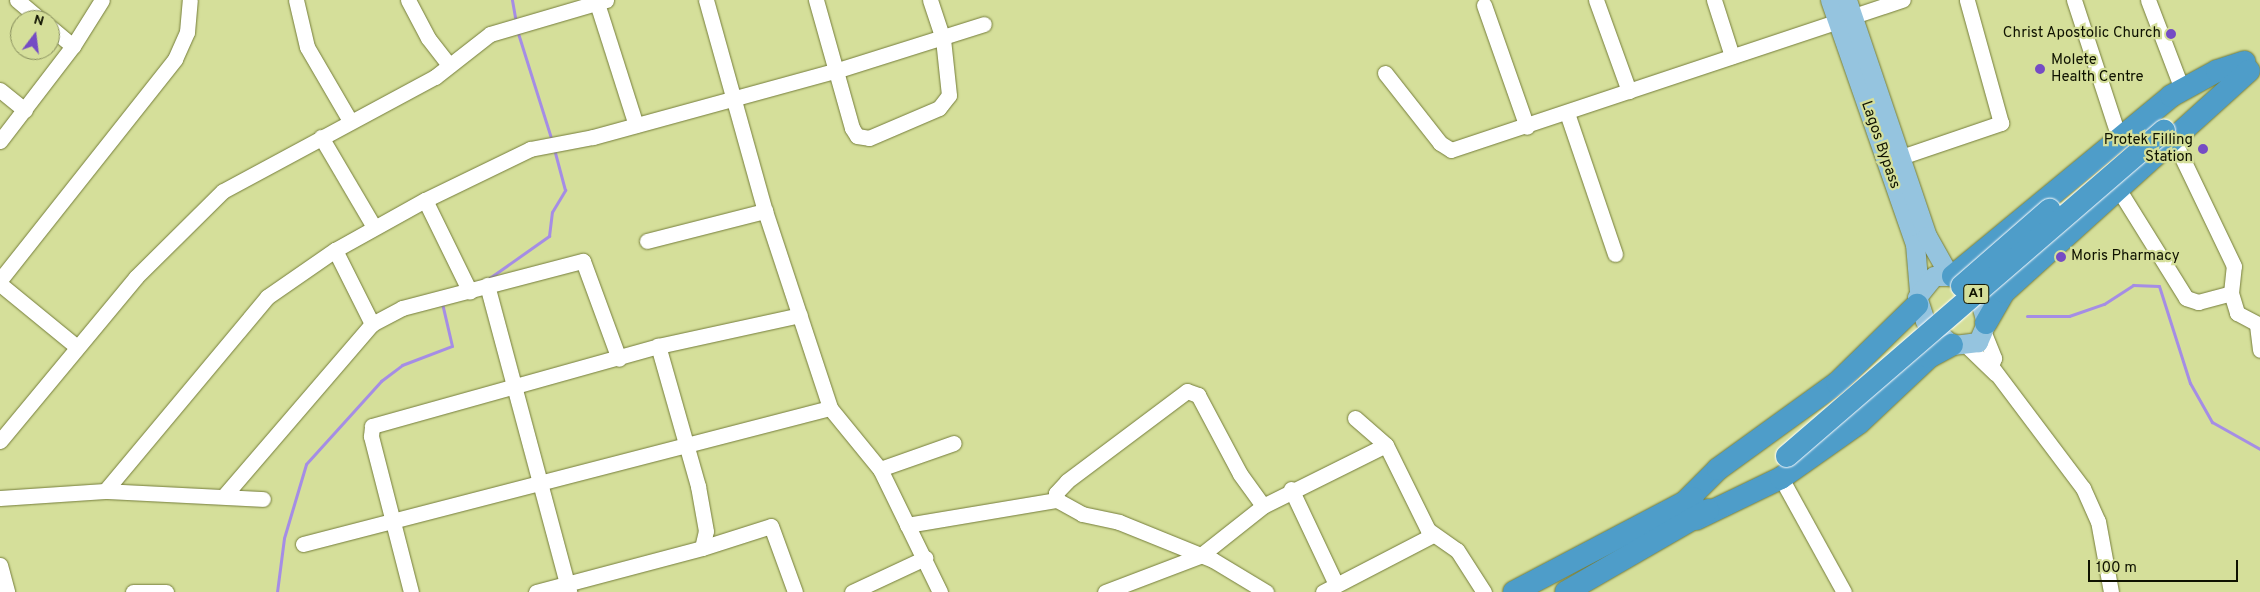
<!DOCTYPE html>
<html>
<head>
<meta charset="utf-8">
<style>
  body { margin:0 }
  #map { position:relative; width:2260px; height:592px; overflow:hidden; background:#d5df9a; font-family:Overpass,sans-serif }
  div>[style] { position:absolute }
  .stream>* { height:3px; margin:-1.5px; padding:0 1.5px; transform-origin:1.5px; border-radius:1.5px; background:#a58de5 }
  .roads { filter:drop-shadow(0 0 1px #757d3b) drop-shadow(0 0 1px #757d3b) }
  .minor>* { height:15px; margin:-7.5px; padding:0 7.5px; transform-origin:7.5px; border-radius:7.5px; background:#fff }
  .major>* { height:19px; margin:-9.5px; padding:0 9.5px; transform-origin:9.5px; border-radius:9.5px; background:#95c4df }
  .highway>* { height:22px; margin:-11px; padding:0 11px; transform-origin:11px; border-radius:11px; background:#4e9dc9 }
  .bridges { filter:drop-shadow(0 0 1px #fff) drop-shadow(0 0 1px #fff) }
  .highway-bridge>* { height:22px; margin:-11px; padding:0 11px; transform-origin:11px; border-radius:11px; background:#4e9dc9 }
  .dots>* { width:14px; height:14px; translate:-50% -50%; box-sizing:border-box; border:2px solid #d5df9a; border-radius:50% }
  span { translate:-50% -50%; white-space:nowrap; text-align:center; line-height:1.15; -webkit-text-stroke:4.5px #d5df9a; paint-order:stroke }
  .shield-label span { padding:1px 4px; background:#d5df9a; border:1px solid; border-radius:4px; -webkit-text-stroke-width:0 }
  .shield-label { font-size:14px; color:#0f1200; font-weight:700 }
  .poi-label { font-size:15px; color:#0f1200 }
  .right { translate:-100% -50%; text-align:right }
  .left { translate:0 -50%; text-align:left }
  .street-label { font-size:15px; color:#0f1200 }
  .north { position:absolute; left:10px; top:10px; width:50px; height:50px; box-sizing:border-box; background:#d5df9a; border:1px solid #868d5c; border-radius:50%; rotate:15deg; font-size:14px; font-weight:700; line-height:20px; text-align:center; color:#0f1200 }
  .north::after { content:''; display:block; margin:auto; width:18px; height:22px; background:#754cc4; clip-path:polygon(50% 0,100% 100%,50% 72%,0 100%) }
  .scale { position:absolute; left:2088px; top:560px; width:150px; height:22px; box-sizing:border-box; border:2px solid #0f1200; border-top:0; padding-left:6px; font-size:15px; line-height:18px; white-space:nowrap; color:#0f1200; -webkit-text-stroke:4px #d5df9a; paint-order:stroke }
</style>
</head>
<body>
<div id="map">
  <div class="stream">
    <div style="left:512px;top:0;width:22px;rotate:80deg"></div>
    <div style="left:517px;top:30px;width:116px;rotate:72.5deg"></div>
    <div style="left:488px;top:279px;width:75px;rotate:-35.2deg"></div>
    <div style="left:549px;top:236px;width:24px;rotate:-83deg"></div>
    <div style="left:552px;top:212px;width:26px;rotate:-59deg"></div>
    <div style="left:565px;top:190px;width:42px;rotate:-105deg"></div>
    <div style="left:2027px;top:316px;width:42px"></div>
    <div style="left:2069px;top:316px;width:37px;rotate:-19deg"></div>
    <div style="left:2104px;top:304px;width:35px;rotate:-33deg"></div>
    <div style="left:2133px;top:285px;width:26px;rotate:2deg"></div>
    <div style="left:2159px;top:286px;width:102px;rotate:72.3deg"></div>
    <div style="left:2190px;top:383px;width:45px;rotate:60.6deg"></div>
    <div style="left:2212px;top:422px;width:55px;rotate:29.4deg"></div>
    <div style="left:277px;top:592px;width:54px;rotate:-82.6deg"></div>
    <div style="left:284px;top:538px;width:77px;rotate:-73.4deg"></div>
    <div style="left:306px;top:464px;width:112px;rotate:-47.9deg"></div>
    <div style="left:381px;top:381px;width:26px;rotate:-37deg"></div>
    <div style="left:402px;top:365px;width:53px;rotate:-20.8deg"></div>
    <div style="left:452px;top:346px;width:44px;rotate:-103.1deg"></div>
  </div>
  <div class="roads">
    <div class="minor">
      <div style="left:17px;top:0;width:31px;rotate:40deg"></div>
      <div style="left:296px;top:0;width:48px;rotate:76.8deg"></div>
      <div style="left:307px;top:47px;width:86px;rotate:59.8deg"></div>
      <div style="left:408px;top:0;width:43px;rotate:62.2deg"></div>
      <div style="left:428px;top:38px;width:34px;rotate:52deg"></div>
      <div style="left:596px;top:0;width:131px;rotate:72.3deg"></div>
      <div style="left:706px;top:0;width:219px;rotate:74.4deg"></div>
      <div style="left:765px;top:211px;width:207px;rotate:71.7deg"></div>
      <div style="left:830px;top:408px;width:79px;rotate:50.7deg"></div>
      <div style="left:880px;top:469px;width:137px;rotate:64deg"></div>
      <div style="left:816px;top:0;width:133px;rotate:74.3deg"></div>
      <div style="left:852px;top:128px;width:9px;rotate:58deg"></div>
      <div style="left:857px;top:136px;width:12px;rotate:9deg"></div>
      <div style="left:869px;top:138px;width:76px;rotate:-23.2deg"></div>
      <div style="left:939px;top:108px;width:16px;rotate:-52deg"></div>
      <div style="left:949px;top:95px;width:56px;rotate:-96.1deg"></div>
      <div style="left:943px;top:39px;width:41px;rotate:-108.4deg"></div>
      <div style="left:1596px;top:0;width:97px;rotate:70.1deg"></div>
      <div style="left:1714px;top:0;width:59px;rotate:72.2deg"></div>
      <div style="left:2074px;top:0;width:145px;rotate:71.9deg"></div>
      <div style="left:2148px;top:0;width:95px;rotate:69.1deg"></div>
      <div style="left:1484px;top:5px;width:129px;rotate:70.6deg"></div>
      <div style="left:50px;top:27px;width:30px;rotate:40deg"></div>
      <div style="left:1385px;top:73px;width:89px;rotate:51.8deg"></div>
      <div style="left:1440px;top:143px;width:13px;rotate:32deg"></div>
      <div style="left:1451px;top:150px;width:476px;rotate:-18.4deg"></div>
      <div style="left:0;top:90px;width:32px;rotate:39deg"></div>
      <div style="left:1567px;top:113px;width:149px;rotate:71.2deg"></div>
      <div style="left:321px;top:137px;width:104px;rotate:59.5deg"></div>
      <div style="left:0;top:141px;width:120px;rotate:-52.5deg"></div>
      <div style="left:73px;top:46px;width:54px;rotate:-57.8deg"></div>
      <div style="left:1901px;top:157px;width:106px;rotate:-18.8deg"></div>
      <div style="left:2001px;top:123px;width:128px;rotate:-105.5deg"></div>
      <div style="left:2122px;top:195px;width:121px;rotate:58.1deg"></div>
      <div style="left:2186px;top:298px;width:13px;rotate:18deg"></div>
      <div style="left:2198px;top:302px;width:34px;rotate:-15deg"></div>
      <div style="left:2231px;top:293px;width:27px;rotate:-84deg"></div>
      <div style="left:2234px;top:266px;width:139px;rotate:-115.6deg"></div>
      <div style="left:425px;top:200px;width:102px;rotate:63.9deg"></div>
      <div style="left:647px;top:241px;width:122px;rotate:-14.3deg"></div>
      <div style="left:335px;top:250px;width:83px;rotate:63.4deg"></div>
      <div style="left:0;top:280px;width:282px;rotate:-51.6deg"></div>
      <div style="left:175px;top:59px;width:30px;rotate:-66deg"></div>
      <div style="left:187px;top:32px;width:32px;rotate:-85deg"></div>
      <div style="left:0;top:284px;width:99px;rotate:39.3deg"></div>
      <div style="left:487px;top:285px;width:318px;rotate:75deg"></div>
      <div style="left:2231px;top:293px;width:21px;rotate:73deg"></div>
      <div style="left:2237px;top:313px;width:26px;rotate:28deg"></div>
      <div style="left:2257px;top:325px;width:25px;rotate:83deg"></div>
      <div style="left:1984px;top:333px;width:27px;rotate:68deg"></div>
      <div style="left:1994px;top:358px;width:9px;rotate:111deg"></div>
      <div style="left:1991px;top:366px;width:153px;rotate:53deg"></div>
      <div style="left:2083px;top:488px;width:36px;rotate:66deg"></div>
      <div style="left:2098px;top:521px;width:72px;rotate:79.6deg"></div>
      <div style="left:1967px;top:346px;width:40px;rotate:44deg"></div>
      <div style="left:1355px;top:418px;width:41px;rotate:41.1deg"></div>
      <div style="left:1386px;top:445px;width:95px;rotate:63.7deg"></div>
      <div style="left:1428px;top:530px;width:35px;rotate:35deg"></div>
      <div style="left:1457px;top:550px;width:50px;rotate:57.3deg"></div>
      <div style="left:0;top:441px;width:213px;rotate:-50.3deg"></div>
      <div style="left:136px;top:277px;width:122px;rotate:-44.7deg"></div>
      <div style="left:223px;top:191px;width:241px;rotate:-28.3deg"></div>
      <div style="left:435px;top:77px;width:70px;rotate:-38deg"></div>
      <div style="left:490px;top:34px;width:121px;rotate:-16.3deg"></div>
      <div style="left:880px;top:469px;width:78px;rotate:-19.4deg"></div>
      <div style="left:1781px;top:478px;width:130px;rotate:61.1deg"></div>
      <div style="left:1291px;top:489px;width:105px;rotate:64.7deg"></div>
      <div style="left:105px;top:491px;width:253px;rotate:-50.1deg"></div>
      <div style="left:267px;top:297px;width:83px;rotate:-34.7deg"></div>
      <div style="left:335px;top:250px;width:103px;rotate:-29.1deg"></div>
      <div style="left:425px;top:200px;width:117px;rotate:-25.9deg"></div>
      <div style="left:530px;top:149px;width:64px;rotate:-10.8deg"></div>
      <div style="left:593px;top:137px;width:251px;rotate:-15.3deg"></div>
      <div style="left:835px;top:71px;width:156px;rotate:-17.5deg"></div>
      <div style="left:224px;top:496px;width:227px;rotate:-49.3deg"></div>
      <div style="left:372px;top:324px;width:34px;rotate:-28deg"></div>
      <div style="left:402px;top:308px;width:187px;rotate:-14.6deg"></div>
      <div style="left:583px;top:261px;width:104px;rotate:69.8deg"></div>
      <div style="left:0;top:498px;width:105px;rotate:-3.8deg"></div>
      <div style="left:105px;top:491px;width:158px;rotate:2.9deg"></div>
      <div style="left:1057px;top:500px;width:7px;rotate:-98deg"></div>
      <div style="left:1056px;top:493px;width:16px;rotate:-47deg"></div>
      <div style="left:1067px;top:481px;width:150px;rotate:-36.9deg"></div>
      <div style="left:1187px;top:391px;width:12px;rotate:20deg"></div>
      <div style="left:1198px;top:395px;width:89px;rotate:62deg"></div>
      <div style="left:1240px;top:474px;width:39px;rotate:54deg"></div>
      <div style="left:907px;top:525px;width:152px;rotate:-9.5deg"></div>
      <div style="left:1057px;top:500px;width:29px;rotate:29deg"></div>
      <div style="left:1082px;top:514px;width:38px;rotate:12deg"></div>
      <div style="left:1119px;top:522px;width:101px;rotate:22deg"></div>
      <div style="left:1213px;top:560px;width:62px;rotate:31.1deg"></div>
      <div style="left:303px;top:544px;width:544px;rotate:-14.47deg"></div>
      <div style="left:702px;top:548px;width:72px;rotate:-17.7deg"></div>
      <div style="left:771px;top:526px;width:70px;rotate:70deg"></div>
      <div style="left:0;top:565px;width:28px;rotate:75deg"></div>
      <div style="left:133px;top:592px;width:33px"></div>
      <div style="left:411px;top:592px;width:161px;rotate:-104.4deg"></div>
      <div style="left:371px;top:436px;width:10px;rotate:-84deg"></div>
      <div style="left:372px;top:426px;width:297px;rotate:-15.6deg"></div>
      <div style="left:658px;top:346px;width:145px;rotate:-12.3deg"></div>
      <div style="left:536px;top:592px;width:172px;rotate:-14.8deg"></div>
      <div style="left:702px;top:548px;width:17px;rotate:-77deg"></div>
      <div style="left:706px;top:531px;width:46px;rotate:-100.1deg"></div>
      <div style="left:698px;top:486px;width:146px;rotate:-105.9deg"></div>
      <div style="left:852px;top:592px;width:81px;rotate:-25deg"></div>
      <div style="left:1105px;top:592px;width:102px;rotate:-20.8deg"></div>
      <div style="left:1200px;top:556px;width:80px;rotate:-38.4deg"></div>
      <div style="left:1263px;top:506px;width:137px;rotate:-26.4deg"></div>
      <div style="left:1323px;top:592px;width:124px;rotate:-27.4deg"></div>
    </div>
    <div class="major">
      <div style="left:1830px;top:0;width:258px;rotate:70.8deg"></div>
      <div style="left:1915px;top:244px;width:48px;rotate:85.2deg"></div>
      <div style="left:1847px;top:0;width:249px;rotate:71.3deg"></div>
      <div style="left:1927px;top:236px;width:45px;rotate:60.6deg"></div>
      <div style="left:1934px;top:276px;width:19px"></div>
      <div style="left:1953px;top:276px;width:33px;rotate:39deg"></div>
      <div style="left:1979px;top:297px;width:27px;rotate:75deg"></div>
      <div style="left:1986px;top:323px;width:21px;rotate:113deg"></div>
      <div style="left:1978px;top:342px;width:26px;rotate:173deg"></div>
      <div style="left:1952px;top:345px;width:36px;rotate:-138deg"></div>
      <div style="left:1925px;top:321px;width:25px;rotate:-108deg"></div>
      <div style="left:1917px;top:297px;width:27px;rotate:-51deg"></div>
    </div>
    <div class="highway">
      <div style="left:1953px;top:276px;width:283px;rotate:-39.5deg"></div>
      <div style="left:2171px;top:96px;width:52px;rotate:-28.5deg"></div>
      <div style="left:2217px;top:71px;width:29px;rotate:-18deg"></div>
      <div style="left:1986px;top:323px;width:36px;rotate:-60deg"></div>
      <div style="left:2004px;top:292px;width:330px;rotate:-42.1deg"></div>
      <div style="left:1681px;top:506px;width:52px;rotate:-45deg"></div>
      <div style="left:1718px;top:469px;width:147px;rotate:-35.9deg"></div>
      <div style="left:1837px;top:383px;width:112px;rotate:-44.3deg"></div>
      <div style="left:1696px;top:519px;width:94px;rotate:-25.8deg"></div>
      <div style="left:1781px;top:478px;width:95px;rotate:-35.2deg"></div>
      <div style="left:1859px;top:423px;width:96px;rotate:-43.3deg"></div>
      <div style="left:1929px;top:357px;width:26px;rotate:-28deg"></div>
      <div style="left:1514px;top:592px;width:202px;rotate:-27.7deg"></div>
      <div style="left:1566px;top:592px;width:164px;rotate:-30deg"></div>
    </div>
  </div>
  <div class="bridges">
    <div class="highway-bridge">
      <div style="left:1962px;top:286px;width:116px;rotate:-41.1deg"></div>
      <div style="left:1787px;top:456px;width:498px;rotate:-40.8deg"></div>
    </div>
  </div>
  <div class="dots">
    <div style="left:2171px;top:34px;background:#754cc4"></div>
    <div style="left:2040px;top:69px;background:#754cc4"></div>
    <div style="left:2203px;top:149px;background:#754cc4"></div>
    <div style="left:2061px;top:257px;background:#754cc4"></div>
  </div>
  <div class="shield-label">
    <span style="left:1976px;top:294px">A1</span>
  </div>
  <div class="poi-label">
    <span class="right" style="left:2161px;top:34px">Christ Apostolic Church</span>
    <span class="left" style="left:2051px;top:69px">Molete<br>Health Centre</span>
    <span class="right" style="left:2193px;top:149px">Protek Filling<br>Station</span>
    <span class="left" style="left:2071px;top:257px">Moris Pharmacy</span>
  </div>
  <div class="street-label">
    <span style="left:1880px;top:145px;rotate:71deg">Lagos Bypass</span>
  </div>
  <div class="north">N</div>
  <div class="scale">100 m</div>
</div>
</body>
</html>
